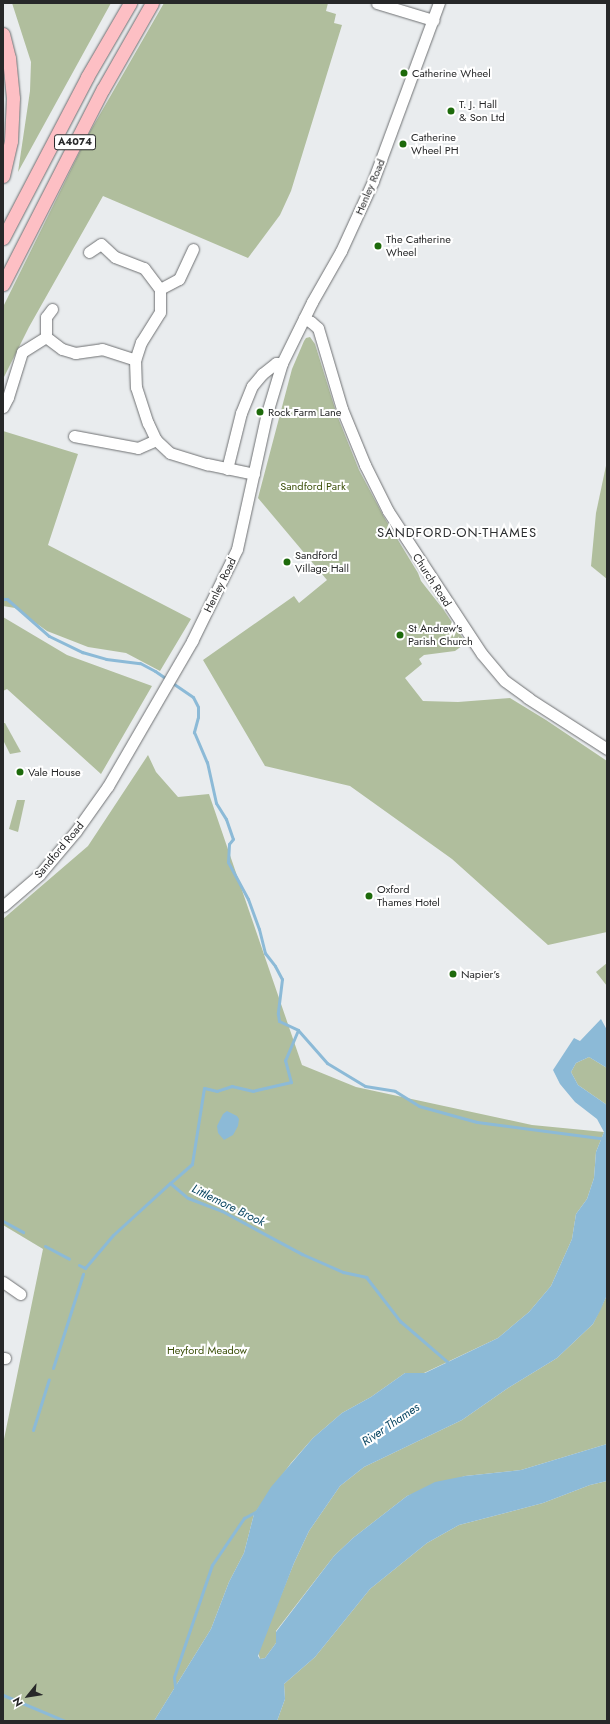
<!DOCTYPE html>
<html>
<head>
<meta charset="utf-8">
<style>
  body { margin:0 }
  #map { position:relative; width:610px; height:1724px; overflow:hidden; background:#e9ecee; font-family:Jost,sans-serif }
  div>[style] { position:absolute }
  .green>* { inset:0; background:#b0be9d }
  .water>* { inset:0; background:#8cbad7 }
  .stream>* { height:3px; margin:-1.5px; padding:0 1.5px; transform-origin:1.5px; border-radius:1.5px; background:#8cbad7 }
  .roads { filter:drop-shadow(0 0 1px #6e7072) drop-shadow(0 0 1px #6e7072) }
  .minor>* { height:11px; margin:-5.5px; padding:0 5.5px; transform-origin:5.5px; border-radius:5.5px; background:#fff }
  .major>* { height:13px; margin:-6.5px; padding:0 6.5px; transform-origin:6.5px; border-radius:6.5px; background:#fdbfc4 }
  .dots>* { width:11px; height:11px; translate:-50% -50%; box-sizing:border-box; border:2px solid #fff; border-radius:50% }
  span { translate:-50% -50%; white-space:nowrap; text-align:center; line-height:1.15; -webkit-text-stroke:4px #fff; paint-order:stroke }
  .shield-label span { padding:1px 3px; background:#fff; border:1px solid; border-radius:3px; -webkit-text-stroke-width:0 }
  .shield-label { font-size:10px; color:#272829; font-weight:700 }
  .poi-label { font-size:11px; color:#272829 }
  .left { translate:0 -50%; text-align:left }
  .street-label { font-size:11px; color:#272829 }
  .park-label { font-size:11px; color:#3c500b }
  .water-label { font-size:12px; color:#0a4662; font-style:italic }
  .quarter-label { font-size:13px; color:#2c2e30; letter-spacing:1px }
  .frame { position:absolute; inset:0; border:4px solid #272829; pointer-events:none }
  .north { position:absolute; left:8px; top:1676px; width:40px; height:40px; -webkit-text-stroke:3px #fff; paint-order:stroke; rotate:240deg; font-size:11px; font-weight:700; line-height:16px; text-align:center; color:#272829 }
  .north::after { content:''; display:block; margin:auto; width:14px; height:18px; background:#272829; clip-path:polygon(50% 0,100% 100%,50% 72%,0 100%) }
</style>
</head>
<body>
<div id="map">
  <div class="green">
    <div style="clip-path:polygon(12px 3px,111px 3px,18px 172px,30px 91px,31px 62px)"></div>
    <div style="clip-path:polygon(164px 3px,328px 3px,326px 11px,336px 14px,334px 23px,342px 25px,291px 191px,280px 215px,248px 258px,103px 196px,29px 327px,3px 379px,3px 307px,88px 135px)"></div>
    <div style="clip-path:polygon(310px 337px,315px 344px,337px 415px,359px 470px,384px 517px,418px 573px,421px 581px,443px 609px,466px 643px,455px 651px,424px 655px,419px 659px,422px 664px,405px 678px,423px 701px,458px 702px,510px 698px,546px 720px,607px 761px,607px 932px,548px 945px,452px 859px,350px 786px,265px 766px,203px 660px,294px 596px,299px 603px,327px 580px,258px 498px,292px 369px,304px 341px,306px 338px)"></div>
    <div style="clip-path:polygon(3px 431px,78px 454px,48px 545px,191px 619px,160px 671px,126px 653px,88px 647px,47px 631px,15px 608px,3px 606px)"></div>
    <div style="clip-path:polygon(607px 461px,607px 579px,591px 566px,596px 513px)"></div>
    <div style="clip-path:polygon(3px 617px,67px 655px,152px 686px,101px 774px,7px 689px,3px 691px)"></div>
    <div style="clip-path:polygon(3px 723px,5px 723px,21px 752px,10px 754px,3px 740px)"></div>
    <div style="clip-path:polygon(148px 755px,156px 772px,178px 797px,209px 794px,302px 1065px,356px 1087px,532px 1125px,604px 1132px,596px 1152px,594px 1178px,587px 1199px,576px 1214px,572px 1239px,551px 1286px,529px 1312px,498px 1338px,424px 1373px,405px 1373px,371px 1397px,342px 1413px,313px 1438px,291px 1463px,254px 1514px,244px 1553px,229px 1582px,211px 1629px,154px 1721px,3px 1721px,3px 1444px,43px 1249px,3px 1225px,3px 919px,88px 846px)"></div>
    <div style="clip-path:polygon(17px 800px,25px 800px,18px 832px,9px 829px)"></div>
    <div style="clip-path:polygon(607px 963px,607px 986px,596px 972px)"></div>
    <div style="clip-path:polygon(589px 1057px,607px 1068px,607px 1105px,578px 1085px,571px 1072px,576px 1063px)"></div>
    <div style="clip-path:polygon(607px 1295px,607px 1444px,521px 1470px,465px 1476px,407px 1496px,353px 1538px,334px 1556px,276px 1631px,276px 1643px,265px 1658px,260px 1659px,258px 1652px,294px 1563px,309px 1531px,340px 1486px,364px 1467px,462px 1420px,508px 1388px,557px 1358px,593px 1324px)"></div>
    <div style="clip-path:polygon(607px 1481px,607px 1721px,277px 1721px,285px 1699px,284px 1684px,315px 1657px,370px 1589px,427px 1543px,459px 1525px,543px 1503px,590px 1485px)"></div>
  </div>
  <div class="water">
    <div style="clip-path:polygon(601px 1019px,607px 1030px,607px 1068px,589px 1057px,576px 1063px,571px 1072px,578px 1085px,607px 1105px,607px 1295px,600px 1311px,593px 1324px,557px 1358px,508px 1388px,462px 1420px,364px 1467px,340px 1486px,309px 1531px,294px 1563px,258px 1656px,260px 1659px,265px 1658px,276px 1643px,276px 1632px,334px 1556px,353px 1538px,407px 1496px,435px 1482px,465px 1476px,521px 1470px,607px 1444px,607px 1481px,590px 1485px,543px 1503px,459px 1525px,427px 1543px,370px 1589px,315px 1657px,284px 1684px,285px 1699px,277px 1721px,154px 1721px,211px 1629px,229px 1582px,244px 1553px,254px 1514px,271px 1487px,313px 1438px,342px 1413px,371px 1397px,405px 1373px,425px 1373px,498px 1338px,529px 1312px,551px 1286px,572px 1239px,576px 1214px,587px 1199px,594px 1178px,596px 1152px,604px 1132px,597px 1119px,575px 1102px,560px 1084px,553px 1070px,574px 1038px,580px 1041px)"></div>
    <div style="clip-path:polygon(227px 1111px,237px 1116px,239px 1119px,238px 1126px,233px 1135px,224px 1140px,218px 1133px,217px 1126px,223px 1114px)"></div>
  </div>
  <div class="stream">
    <div style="left:3px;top:599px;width:4px"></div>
    <div style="left:7px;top:599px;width:56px;rotate:41.4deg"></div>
    <div style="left:49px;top:636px;width:37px;rotate:26deg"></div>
    <div style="left:82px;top:652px;width:25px;rotate:16deg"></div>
    <div style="left:106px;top:659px;width:34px;rotate:7deg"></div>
    <div style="left:140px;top:663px;width:17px;rotate:28deg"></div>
    <div style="left:155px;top:671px;width:46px;rotate:34.4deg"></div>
    <div style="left:193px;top:697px;width:11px;rotate:63deg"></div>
    <div style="left:198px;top:707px;width:10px;rotate:90deg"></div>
    <div style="left:198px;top:717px;width:16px;rotate:105deg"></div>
    <div style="left:194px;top:732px;width:33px;rotate:67deg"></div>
    <div style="left:207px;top:762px;width:42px;rotate:77.6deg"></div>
    <div style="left:216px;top:803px;width:19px;rotate:58deg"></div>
    <div style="left:226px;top:819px;width:21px;rotate:71deg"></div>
    <div style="left:233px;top:839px;width:6px;rotate:129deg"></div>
    <div style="left:229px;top:844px;width:18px;rotate:93deg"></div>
    <div style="left:228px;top:862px;width:42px;rotate:61.6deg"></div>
    <div style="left:248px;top:899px;width:32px;rotate:70deg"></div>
    <div style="left:259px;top:929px;width:25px;rotate:76deg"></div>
    <div style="left:265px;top:953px;width:16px;rotate:52deg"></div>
    <div style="left:275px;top:966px;width:15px;rotate:62deg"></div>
    <div style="left:282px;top:979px;width:35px;rotate:97deg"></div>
    <div style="left:278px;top:1014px;width:7px;rotate:82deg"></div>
    <div style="left:279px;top:1021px;width:21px;rotate:25deg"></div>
    <div style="left:298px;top:1030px;width:33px;rotate:113deg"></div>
    <div style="left:285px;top:1060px;width:23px;rotate:75deg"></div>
    <div style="left:291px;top:1082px;width:39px;rotate:167deg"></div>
    <div style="left:253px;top:1091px;width:22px;rotate:-167deg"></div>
    <div style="left:232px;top:1086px;width:16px;rotate:162deg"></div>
    <div style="left:217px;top:1091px;width:13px;rotate:-167deg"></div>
    <div style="left:204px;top:1088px;width:77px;rotate:99deg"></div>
    <div style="left:192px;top:1164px;width:29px;rotate:139deg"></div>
    <div style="left:170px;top:1183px;width:23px;rotate:40deg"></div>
    <div style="left:188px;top:1198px;width:36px;rotate:21deg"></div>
    <div style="left:222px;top:1211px;width:91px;rotate:28.3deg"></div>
    <div style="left:302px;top:1254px;width:45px;rotate:23.7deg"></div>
    <div style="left:343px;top:1272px;width:24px;rotate:12deg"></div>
    <div style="left:366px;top:1277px;width:56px;rotate:52.3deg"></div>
    <div style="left:400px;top:1321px;width:66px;rotate:40.7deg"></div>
    <div style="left:298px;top:1030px;width:44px;rotate:48.7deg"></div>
    <div style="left:327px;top:1063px;width:44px;rotate:31.2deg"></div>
    <div style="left:365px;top:1086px;width:30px;rotate:9deg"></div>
    <div style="left:395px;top:1091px;width:28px;rotate:32deg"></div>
    <div style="left:419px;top:1106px;width:60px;rotate:15.4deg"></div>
    <div style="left:477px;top:1122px;width:131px;rotate:7.5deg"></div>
    <div style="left:3px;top:1221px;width:23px;rotate:29deg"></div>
    <div style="left:45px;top:1246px;width:27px;rotate:28deg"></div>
    <div style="left:79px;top:1265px;width:7px;rotate:27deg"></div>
    <div style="left:85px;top:1268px;width:43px;rotate:-49.7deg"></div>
    <div style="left:113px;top:1235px;width:77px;rotate:-42.4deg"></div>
    <div style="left:53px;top:1368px;width:99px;rotate:-72.3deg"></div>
    <div style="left:33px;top:1430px;width:53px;rotate:-72.6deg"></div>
    <div style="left:176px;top:1694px;width:17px;rotate:-97deg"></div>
    <div style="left:174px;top:1677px;width:118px;rotate:-71.3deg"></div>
    <div style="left:212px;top:1565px;width:57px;rotate:-55.8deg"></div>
    <div style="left:244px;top:1518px;width:17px;rotate:-28deg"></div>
    <div style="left:3px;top:1695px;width:67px;rotate:22.8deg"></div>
  </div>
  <div class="roads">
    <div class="minor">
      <div style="left:377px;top:3px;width:59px;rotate:16.9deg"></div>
      <div style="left:89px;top:252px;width:14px;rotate:-34deg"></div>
      <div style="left:101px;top:244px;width:19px;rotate:43deg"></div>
      <div style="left:115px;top:257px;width:31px;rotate:21deg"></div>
      <div style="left:144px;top:268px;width:26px;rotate:53deg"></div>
      <div style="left:160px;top:289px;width:23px;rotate:90deg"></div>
      <div style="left:160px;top:312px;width:36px;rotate:122deg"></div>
      <div style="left:141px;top:342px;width:19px;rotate:108deg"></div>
      <div style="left:135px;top:360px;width:27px;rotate:88deg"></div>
      <div style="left:136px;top:387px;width:38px;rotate:72deg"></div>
      <div style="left:148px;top:423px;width:19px;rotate:65deg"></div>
      <div style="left:156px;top:440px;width:19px;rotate:43deg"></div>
      <div style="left:170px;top:453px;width:39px;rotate:17deg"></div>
      <div style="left:207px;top:464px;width:48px;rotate:12deg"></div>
      <div style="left:160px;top:289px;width:21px;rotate:-28deg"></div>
      <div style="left:179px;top:279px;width:33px;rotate:-65deg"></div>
      <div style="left:304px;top:318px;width:8px;rotate:30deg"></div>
      <div style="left:311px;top:322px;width:9px;rotate:41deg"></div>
      <div style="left:318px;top:328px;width:84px;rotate:73.5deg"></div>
      <div style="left:342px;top:409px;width:61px;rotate:67.7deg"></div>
      <div style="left:365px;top:465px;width:51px;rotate:63.4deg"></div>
      <div style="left:388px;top:511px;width:171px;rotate:56.7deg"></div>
      <div style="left:482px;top:654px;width:35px;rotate:50deg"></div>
      <div style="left:505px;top:681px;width:29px;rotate:36deg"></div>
      <div style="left:528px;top:698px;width:94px;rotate:32.8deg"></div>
      <div style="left:46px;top:337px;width:20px;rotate:-90deg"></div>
      <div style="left:46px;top:317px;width:10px;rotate:-53deg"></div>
      <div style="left:3px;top:407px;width:11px;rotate:-63deg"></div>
      <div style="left:8px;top:397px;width:47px;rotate:-72.7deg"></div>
      <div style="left:22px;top:352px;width:28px;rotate:-32deg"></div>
      <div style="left:46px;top:337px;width:20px;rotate:37deg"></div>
      <div style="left:62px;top:349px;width:14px;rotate:17deg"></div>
      <div style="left:75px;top:353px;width:27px;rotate:-8deg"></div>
      <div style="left:102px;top:349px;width:35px;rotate:18deg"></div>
      <div style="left:74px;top:436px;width:65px;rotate:10.6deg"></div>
      <div style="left:138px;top:448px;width:20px;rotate:-24deg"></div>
      <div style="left:227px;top:469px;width:58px;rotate:-76deg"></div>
      <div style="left:241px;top:413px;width:29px;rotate:-68deg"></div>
      <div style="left:252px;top:386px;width:16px;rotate:-50deg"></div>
      <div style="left:262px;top:374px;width:18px;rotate:-38deg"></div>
      <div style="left:276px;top:363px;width:6px"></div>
      <div style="left:3px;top:906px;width:48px;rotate:-40.7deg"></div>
      <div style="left:39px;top:875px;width:57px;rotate:-49.9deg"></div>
      <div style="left:76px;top:831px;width:55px;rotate:-54.6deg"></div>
      <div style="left:108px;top:786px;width:168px;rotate:-59.9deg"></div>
      <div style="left:192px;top:641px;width:102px;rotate:-63.9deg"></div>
      <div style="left:237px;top:549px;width:139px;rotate:-77.6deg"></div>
      <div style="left:267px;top:413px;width:52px;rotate:-73.3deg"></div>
      <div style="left:282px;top:363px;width:68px;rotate:-63.8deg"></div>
      <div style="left:312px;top:302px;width:59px;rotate:-60.4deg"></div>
      <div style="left:341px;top:251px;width:77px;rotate:-65.4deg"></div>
      <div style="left:373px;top:181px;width:190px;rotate:-69.7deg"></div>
      <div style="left:3px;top:1282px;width:21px;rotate:35deg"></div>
      <div style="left:3px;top:1358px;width:2px"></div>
    </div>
    <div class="major">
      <div style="left:3px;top:34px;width:25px;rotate:76deg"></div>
      <div style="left:9px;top:58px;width:40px;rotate:84.3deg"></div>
      <div style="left:13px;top:98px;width:43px;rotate:92.7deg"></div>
      <div style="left:11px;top:141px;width:36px;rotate:103deg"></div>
      <div style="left:3px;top:238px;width:182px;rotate:-62.4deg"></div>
      <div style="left:87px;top:77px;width:86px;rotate:-59.8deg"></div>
      <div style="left:3px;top:284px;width:219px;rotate:-62.9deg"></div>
      <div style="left:103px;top:89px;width:99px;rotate:-60.3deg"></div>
    </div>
  </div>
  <div class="dots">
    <div style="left:404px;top:73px;background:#1d6a0b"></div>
    <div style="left:451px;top:111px;background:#1d6a0b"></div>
    <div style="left:403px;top:144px;background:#1d6a0b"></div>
    <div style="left:378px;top:246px;background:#1d6a0b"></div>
    <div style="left:260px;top:412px;background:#1d6a0b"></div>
    <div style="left:287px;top:562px;background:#1d6a0b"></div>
    <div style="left:400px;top:635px;background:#1d6a0b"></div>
    <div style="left:20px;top:772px;background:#1d6a0b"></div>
    <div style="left:369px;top:896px;background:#1d6a0b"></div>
    <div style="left:453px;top:974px;background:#1d6a0b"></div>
  </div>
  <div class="shield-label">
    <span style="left:75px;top:142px">A4074</span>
  </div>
  <div class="poi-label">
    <span class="left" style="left:412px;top:73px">Catherine Wheel</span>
    <span class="left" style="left:459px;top:111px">T. J. Hall<br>&amp; Son Ltd</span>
    <span class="left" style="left:411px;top:144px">Catherine<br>Wheel PH</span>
    <span class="left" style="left:386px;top:246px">The Catherine<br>Wheel</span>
    <span class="left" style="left:268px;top:412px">Rock Farm Lane</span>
    <span class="left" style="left:295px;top:562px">Sandford<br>Village Hall</span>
    <span class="left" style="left:408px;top:635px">St Andrew's<br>Parish Church</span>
    <span class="left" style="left:28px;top:772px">Vale House</span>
    <span class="left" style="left:377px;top:896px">Oxford<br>Thames Hotel</span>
    <span class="left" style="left:461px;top:974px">Napier’s</span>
  </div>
  <div class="street-label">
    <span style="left:370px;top:187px;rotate:-67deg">Henley Road</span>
    <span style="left:432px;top:580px;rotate:57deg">Church Road</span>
    <span style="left:220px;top:585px;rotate:-64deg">Henley Road</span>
    <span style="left:59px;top:850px;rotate:-50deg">Sandford Road</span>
  </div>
  <div class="park-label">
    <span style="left:313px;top:486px">Sandford Park</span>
    <span style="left:207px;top:1350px">Heyford Meadow</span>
  </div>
  <div class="water-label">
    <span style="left:228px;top:1206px;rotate:26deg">Littlemore Brook</span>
    <span style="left:391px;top:1425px;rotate:-34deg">River Thames</span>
  </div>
  <div class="quarter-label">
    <span style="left:457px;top:533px">SANDFORD-ON-THAMES</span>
  </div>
  <div class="frame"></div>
  <div class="north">N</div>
</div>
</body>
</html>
